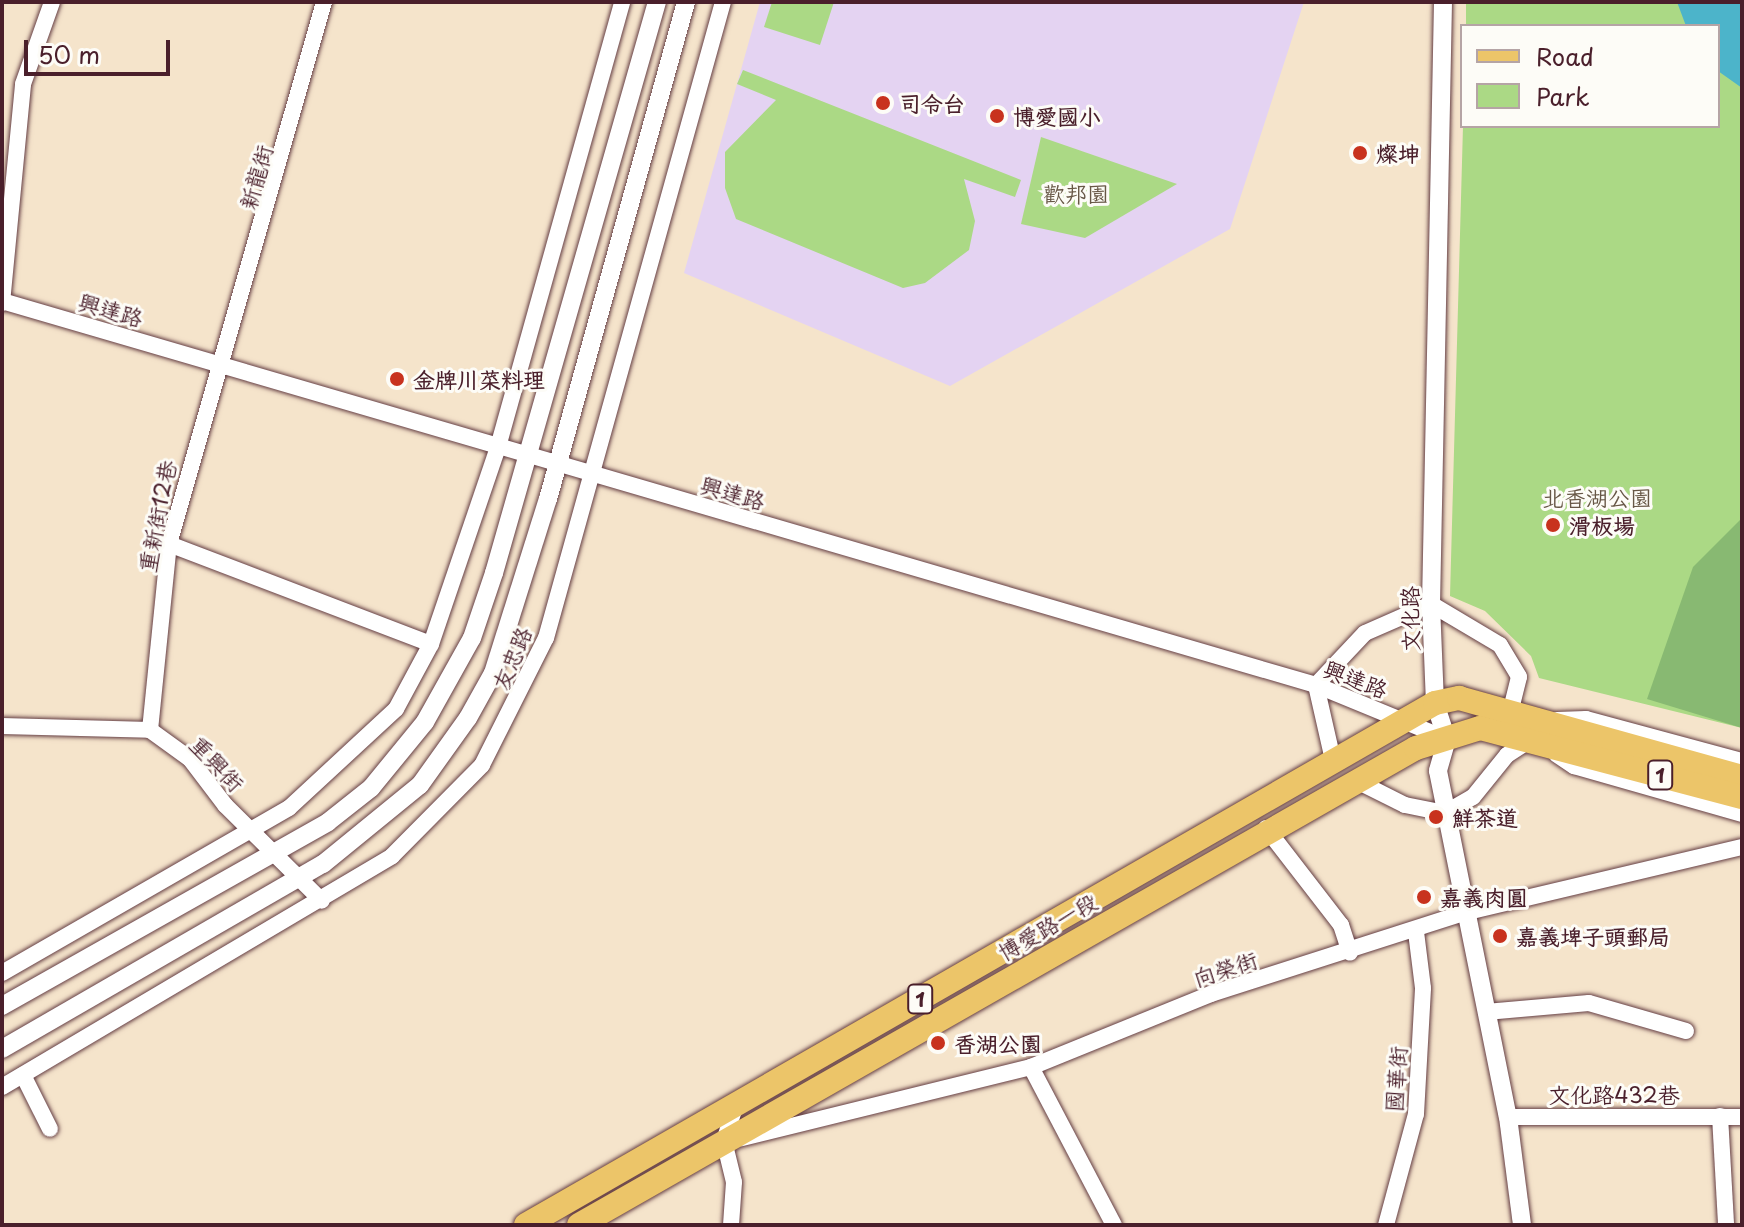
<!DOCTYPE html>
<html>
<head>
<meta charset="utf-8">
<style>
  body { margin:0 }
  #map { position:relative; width:1744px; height:1227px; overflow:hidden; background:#f5e4cb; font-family:"Playpen Sans","LXGW WenKai TC",sans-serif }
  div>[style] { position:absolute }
  .built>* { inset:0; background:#e4d3f2 }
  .green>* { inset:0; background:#abd985 }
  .forest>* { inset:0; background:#88b972 }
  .water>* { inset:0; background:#4cb4ca }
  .roads { filter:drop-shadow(0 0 2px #643d43) drop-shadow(0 0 2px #643d43) }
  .minor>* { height:16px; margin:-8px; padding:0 8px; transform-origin:8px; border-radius:8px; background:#fff }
  .tertiary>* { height:18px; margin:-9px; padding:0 9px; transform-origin:9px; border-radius:9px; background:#fff }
  .primary>* { height:24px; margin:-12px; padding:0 12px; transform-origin:12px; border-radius:12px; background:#ecc569 }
  .dots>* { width:22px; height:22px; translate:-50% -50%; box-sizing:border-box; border:4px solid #fdfcf7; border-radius:50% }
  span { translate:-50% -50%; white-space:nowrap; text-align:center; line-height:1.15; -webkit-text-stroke:6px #fdfcf7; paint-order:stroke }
  .shield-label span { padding:2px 6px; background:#fdfcf7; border:2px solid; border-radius:6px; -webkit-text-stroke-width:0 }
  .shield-label { font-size:20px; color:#4a1f2b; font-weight:700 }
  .poi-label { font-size:22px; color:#4a1f2b; font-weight:700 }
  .left { translate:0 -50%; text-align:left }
  .street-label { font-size:22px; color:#4a1f2b }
  .park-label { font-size:22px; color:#675746 }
  .frame { position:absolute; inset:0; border:4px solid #4a1f2b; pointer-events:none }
  .legend { position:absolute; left:1460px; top:24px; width:260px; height:104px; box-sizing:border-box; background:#fdfcf7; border:2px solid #b5a4a5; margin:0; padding:10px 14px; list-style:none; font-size:24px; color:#4a1f2b }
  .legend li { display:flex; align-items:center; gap:16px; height:40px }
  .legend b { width:40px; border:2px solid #b5a4a5 }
  .scale { position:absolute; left:24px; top:40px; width:146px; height:36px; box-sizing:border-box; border:4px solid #4a1f2b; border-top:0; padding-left:10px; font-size:24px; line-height:28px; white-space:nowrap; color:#4a1f2b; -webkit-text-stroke:6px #fdfcf7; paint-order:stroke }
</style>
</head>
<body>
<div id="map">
  <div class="built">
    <div style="clip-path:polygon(760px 2px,1304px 2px,1230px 229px,950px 386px,684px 273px)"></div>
  </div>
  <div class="green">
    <div style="clip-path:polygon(772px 2px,834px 2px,820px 45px,764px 27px)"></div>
    <div style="clip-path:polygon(1466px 2px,1742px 2px,1742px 728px,1539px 678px,1531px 656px,1485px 611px,1450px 596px,1463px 126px,1718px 126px,1718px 26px,1466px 26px)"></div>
    <div style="clip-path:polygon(743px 70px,1021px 180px,1015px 197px,964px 179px,975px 221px,969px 250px,925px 283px,903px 288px,736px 219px,725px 188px,725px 152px,776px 100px,737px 84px)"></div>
    <div style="clip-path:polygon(1041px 137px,1177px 184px,1085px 238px,1021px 224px)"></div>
  </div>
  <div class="forest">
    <div style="clip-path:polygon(1742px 518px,1742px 728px,1647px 699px,1693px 567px)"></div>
  </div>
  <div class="water">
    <div style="clip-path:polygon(1677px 2px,1742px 2px,1742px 88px,1718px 71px,1718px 26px,1686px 26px)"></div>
  </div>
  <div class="roads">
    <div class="minor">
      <div style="left:2px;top:301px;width:1369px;rotate:16.29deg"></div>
      <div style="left:1316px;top:685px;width:142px;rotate:22.4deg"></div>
      <div style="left:2px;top:303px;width:220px;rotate:-84.5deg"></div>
      <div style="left:23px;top:84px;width:87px;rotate:-70.5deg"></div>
      <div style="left:169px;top:544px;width:280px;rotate:20.9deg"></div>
      <div style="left:1557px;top:720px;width:29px;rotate:-2deg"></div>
      <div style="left:1586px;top:719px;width:162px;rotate:15.1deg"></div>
      <div style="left:2px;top:726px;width:148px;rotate:1.5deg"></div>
      <div style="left:150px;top:730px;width:49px;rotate:35.9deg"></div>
      <div style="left:190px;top:759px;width:58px;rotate:52.7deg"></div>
      <div style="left:225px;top:805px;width:136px;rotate:44.7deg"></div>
      <div style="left:150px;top:730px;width:187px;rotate:-84.2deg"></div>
      <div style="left:169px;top:544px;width:564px;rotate:-74.04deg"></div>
      <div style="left:1556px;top:754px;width:22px;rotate:34deg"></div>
      <div style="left:1574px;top:766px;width:175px;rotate:15.9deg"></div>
      <div style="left:1333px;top:760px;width:77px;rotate:-102.8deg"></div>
      <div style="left:1316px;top:685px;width:71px;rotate:-46.7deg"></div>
      <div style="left:1365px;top:633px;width:72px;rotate:-23.7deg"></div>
      <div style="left:1431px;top:604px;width:80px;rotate:30.7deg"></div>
      <div style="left:1500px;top:645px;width:37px;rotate:59deg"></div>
      <div style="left:1519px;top:677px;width:37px;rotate:104deg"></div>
      <div style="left:1359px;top:782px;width:51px;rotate:26.6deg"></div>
      <div style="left:1405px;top:805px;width:41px;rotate:11.3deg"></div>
      <div style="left:1445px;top:813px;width:32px;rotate:-30deg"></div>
      <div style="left:1473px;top:797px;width:54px;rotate:-51deg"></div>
      <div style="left:1507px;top:755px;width:27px;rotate:-33deg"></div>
      <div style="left:1266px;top:828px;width:123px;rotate:52.3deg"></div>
      <div style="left:1341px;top:925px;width:29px;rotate:72deg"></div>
      <div style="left:2px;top:973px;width:331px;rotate:-29.9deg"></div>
      <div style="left:289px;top:808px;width:146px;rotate:-42.8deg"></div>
      <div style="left:396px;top:709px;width:74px;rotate:-61.7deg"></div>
      <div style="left:431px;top:644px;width:208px;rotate:-71.2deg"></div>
      <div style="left:498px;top:447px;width:462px;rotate:-74.4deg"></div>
      <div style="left:1486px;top:1012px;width:103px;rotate:-5deg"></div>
      <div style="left:1589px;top:1003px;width:101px;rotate:16.1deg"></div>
      <div style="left:1031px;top:1067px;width:178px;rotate:62.3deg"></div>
      <div style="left:23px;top:1075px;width:60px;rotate:63.4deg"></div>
      <div style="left:2px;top:1087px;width:453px;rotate:-30.6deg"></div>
      <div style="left:392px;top:856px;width:128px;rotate:-45.3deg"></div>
      <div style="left:482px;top:765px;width:142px;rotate:-63.3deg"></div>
      <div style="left:546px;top:638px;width:660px;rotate:-74.45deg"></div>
      <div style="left:1720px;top:1116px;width:109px;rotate:86.8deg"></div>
      <div style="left:1508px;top:1117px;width:234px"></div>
      <div style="left:742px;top:1138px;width:298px;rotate:-13.8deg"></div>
      <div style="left:1031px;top:1067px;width:194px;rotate:-22.1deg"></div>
      <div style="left:1211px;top:994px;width:269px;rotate:-17.8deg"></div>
      <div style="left:1467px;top:912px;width:283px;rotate:-13.3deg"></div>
      <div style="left:731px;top:1225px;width:43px;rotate:-86deg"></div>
      <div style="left:734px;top:1182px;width:42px;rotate:-103.7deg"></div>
      <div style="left:724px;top:1141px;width:40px;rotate:-72deg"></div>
      <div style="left:1386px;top:1225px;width:115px;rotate:-74.9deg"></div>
      <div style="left:1416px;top:1114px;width:126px;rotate:-86.8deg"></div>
      <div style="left:1423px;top:988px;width:56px;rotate:-97.1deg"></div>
    </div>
    <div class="tertiary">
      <div style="left:1443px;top:2px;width:602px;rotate:91.14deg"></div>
      <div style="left:1431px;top:604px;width:99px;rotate:87.7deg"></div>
      <div style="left:1435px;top:703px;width:38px;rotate:72deg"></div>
      <div style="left:1447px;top:739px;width:33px;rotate:106deg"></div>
      <div style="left:1438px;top:771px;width:353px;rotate:78.6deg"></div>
      <div style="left:1508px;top:1117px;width:109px;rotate:82.6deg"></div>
      <div style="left:2px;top:1006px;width:374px;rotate:-29.4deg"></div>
      <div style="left:328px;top:822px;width:55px;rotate:-38.3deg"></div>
      <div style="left:371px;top:788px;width:85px;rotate:-50.7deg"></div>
      <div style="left:425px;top:722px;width:96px;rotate:-60.8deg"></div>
      <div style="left:472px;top:638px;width:69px;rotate:-71.3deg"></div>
      <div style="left:494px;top:573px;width:594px;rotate:-74.07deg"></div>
      <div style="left:2px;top:1049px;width:370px;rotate:-30deg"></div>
      <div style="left:323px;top:864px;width:125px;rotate:-39.2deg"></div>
      <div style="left:420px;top:785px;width:82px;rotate:-54.4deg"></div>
      <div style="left:468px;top:718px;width:51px;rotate:-60.9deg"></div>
      <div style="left:493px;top:673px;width:182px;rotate:-72.5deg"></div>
      <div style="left:548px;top:499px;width:516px;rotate:-74.48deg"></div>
    </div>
    <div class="primary">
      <div style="left:526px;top:1225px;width:1048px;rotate:-29.87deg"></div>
      <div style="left:1435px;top:703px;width:25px;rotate:-12deg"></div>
      <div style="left:1459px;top:698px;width:294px;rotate:15.6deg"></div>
      <div style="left:579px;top:1225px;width:963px;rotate:-29.68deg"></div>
      <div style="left:1416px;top:748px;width:67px;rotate:-17.4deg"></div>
      <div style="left:1480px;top:728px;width:271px;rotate:14.8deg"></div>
    </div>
  </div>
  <div class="dots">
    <div style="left:883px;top:103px;background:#c8321e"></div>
    <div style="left:997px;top:116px;background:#c8321e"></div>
    <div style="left:1360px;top:153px;background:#c8321e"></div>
    <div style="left:397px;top:379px;background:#c8321e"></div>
    <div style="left:1553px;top:525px;background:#c8321e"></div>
    <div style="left:1436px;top:817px;background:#c8321e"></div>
    <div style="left:1424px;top:897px;background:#c8321e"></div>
    <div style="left:1500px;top:936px;background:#c8321e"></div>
    <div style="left:938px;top:1043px;background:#c8321e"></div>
  </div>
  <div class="shield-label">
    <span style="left:1660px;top:775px">1</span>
    <span style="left:920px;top:999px">1</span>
  </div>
  <div class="poi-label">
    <span class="left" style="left:899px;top:103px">司令台</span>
    <span class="left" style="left:1013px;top:116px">博愛國小</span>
    <span class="left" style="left:1376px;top:153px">燦坤</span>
    <span class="left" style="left:413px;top:379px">金牌川菜料理</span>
    <span class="left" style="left:1569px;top:525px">滑板場</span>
    <span class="left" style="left:1452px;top:817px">鮮茶道</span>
    <span class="left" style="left:1440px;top:897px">嘉義肉圓</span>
    <span class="left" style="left:1516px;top:936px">嘉義埤子頭郵局</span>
    <span class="left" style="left:954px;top:1043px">香湖公園</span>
  </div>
  <div class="street-label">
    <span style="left:255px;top:177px;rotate:-74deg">新龍街</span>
    <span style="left:111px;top:309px;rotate:16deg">興達路</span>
    <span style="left:733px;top:492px;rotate:16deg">興達路</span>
    <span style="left:156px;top:516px;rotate:-79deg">重新街12巷</span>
    <span style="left:1409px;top:619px;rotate:-91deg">文化路</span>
    <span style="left:511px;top:658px;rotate:-67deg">友忠路</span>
    <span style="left:1356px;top:678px;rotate:21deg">興達路</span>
    <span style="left:218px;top:763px;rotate:47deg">重興街</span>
    <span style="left:1047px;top:926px;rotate:-30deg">博愛路一段</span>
    <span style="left:1225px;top:968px;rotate:-18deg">向榮街</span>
    <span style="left:1395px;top:1079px;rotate:-86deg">國華街</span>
    <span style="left:1614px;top:1094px">文化路432巷</span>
  </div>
  <div class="park-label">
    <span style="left:1076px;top:193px">歡邦園</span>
    <span style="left:1597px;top:497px">北香湖公園</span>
  </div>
  <div class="frame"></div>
  <ul class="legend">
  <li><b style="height:10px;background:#ecc569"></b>Road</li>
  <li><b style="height:22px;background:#abd985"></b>Park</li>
  </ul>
  <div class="scale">50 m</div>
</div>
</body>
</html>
